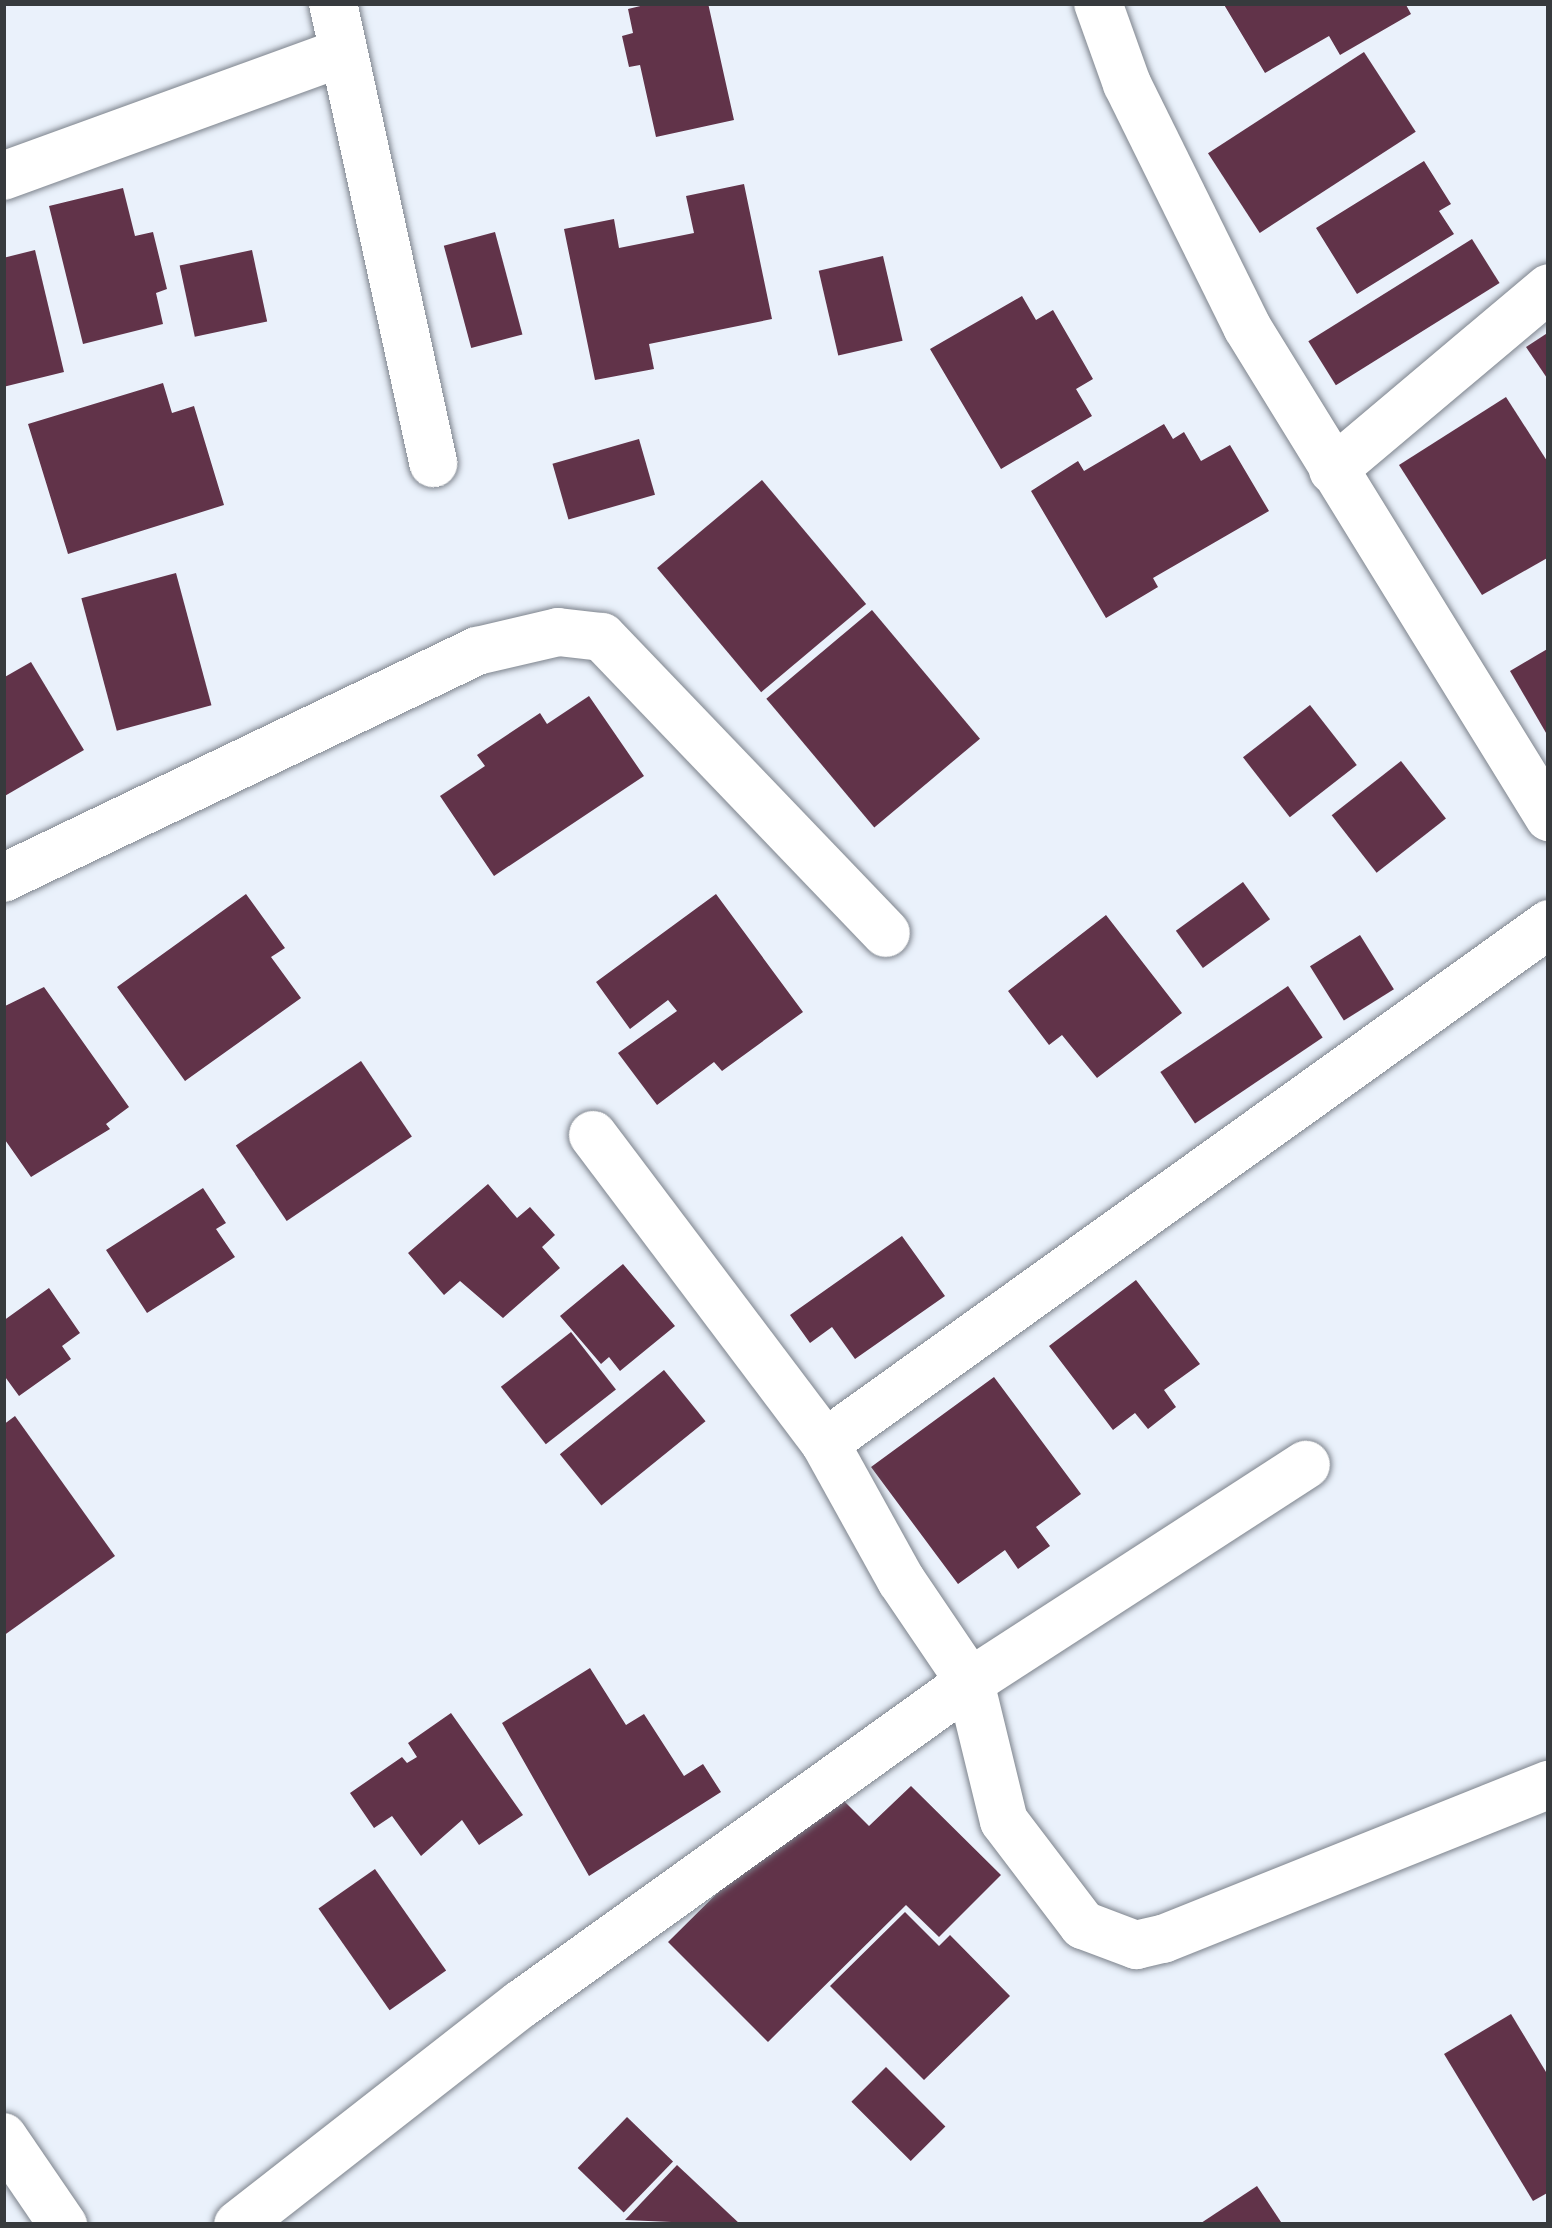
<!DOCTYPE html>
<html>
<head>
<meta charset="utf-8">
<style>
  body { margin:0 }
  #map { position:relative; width:1552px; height:2228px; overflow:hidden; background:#eaf1fb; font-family:Mulish,sans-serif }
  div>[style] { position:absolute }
  .building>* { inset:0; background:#613349; transform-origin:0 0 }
  .roads { filter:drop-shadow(0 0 3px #7d838c) drop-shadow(0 0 3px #7d838c) }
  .minor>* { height:48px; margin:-24px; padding:0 24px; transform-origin:24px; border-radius:24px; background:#fff }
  span { translate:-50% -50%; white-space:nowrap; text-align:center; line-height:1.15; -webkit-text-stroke:12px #fefefe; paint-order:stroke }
  .frame { position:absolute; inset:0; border:6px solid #373a3d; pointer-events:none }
</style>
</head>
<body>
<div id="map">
  <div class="building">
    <div style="clip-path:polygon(653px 3px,708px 3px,734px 120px,656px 137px,640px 65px,629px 67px,622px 36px,633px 33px,628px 9px)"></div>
    <div style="clip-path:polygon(1223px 3px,1405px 3px,1411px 14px,1340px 55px,1329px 36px,1265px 73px)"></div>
    <div style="left:1364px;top:52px;width:95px;height:186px;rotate:57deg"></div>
    <div style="clip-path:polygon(1424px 161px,1451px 204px,1439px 211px,1454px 234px,1357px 294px,1316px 228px)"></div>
    <div style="clip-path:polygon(744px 184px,772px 319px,649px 344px,654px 369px,595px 380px,564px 229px,614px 219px,619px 248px,694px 233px,686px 196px)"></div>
    <div style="clip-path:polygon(123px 188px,135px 236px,153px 232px,167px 289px,156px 293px,163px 324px,83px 344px,49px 206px)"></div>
    <div style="left:495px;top:232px;width:106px;height:53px;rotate:75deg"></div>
    <div style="left:1472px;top:239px;width:52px;height:193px;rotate:58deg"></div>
    <div style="clip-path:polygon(35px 250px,64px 372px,3px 387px,3px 258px)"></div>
    <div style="left:252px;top:250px;width:73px;height:74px;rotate:78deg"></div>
    <div style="left:883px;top:256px;width:87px;height:66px;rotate:77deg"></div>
    <div style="clip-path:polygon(1022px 296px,1036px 320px,1053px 310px,1093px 379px,1076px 389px,1092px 416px,1001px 469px,930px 349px)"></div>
    <div style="clip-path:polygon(1549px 332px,1549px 381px,1526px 347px)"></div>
    <div style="clip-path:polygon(163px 383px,172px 413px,194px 406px,224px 505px,68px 554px,28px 424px)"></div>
    <div style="clip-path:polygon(1506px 397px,1549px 464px,1549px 557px,1482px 595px,1399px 465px)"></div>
    <div style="clip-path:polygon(1164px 424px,1173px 439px,1184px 432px,1201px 461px,1230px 445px,1269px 511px,1153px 578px,1158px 587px,1106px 618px,1031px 491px,1078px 461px,1084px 471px)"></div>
    <div style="left:639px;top:439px;width:58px;height:90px;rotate:74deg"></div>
    <div style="left:762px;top:480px;width:162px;height:137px;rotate:50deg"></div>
    <div style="left:176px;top:573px;width:137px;height:98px;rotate:75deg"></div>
    <div style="left:872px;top:610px;width:168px;height:138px;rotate:50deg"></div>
    <div style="clip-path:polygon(1549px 648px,1549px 738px,1510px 671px)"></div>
    <div style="clip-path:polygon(31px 662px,84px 750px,3px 797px,3px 678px)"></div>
    <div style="clip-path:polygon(589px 696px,644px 776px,494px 876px,440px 796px,485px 766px,477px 755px,540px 713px,547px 724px)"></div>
    <div style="left:1310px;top:705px;width:76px;height:85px;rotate:52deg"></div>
    <div style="left:1401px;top:761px;width:73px;height:88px;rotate:52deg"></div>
    <div style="left:1243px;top:882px;width:46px;height:83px;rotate:54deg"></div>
    <div style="clip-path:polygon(246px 894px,285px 948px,271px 957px,301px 998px,185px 1081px,117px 987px)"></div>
    <div style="clip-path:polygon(716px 894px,803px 1012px,722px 1071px,714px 1062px,657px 1105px,618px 1053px,677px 1011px,668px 1000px,630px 1029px,596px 982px)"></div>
    <div style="clip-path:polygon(1106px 915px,1182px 1013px,1097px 1078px,1062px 1035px,1049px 1045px,1008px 991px)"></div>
    <div style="left:1360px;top:935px;width:64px;height:59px;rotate:58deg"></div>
    <div style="left:1288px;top:986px;width:62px;height:154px;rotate:56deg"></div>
    <div style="clip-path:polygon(44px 987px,129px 1107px,106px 1124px,110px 1129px,31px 1177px,3px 1137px,3px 1007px)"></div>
    <div style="left:361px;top:1061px;width:91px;height:151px;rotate:56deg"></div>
    <div style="clip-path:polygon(488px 1184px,517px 1218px,530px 1207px,555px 1235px,542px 1247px,560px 1268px,503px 1318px,460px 1281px,444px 1295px,408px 1253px)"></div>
    <div style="clip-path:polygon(203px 1188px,226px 1223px,216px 1229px,235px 1257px,147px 1313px,106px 1250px)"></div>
    <div style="clip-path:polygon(902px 1236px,945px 1296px,855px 1359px,832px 1327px,810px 1343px,790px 1315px)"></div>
    <div style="clip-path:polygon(623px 1264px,675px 1326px,620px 1371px,609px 1357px,601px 1364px,560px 1316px)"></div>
    <div style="clip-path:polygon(1136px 1280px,1200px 1364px,1164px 1390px,1176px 1407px,1148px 1429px,1135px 1413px,1113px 1430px,1049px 1346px)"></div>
    <div style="clip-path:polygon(49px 1288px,80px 1333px,62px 1346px,71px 1359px,19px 1396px,3px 1374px,3px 1321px)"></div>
    <div style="left:571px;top:1332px;width:73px;height:89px;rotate:52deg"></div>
    <div style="left:664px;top:1370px;width:66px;height:134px;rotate:51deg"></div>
    <div style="clip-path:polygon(994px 1377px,1081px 1494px,1036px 1527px,1050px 1546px,1018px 1569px,1005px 1550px,958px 1584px,871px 1467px)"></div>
    <div style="clip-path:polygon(15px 1416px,115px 1556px,3px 1636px,3px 1425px)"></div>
    <div style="clip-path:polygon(590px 1668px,626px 1725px,644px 1714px,684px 1776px,703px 1764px,721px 1792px,589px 1876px,502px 1723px)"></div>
    <div style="clip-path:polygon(451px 1713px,523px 1815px,479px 1845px,462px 1820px,421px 1856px,392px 1816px,374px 1828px,350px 1793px,402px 1757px,407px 1763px,417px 1757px,408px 1743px)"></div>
    <div style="clip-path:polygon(911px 1786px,1001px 1875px,939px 1937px,906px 1905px,768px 2042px,668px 1942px,798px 1813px,837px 1794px,869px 1826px)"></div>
    <div style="left:375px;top:1869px;width:124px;height:69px;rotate:55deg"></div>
    <div style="clip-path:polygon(905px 1912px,939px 1946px,950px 1935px,1010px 1996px,924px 2080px,830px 1986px)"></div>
    <div style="clip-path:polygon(1511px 2014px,1549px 2077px,1549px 2192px,1533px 2201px,1444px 2054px)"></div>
    <div style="left:886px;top:2067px;width:84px;height:49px;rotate:45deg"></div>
    <div style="left:627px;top:2117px;width:64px;height:71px;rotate:44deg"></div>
    <div style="clip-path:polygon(677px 2165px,741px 2225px,625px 2220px)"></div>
    <div style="clip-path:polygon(1257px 2186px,1283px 2225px,1198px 2225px)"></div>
  </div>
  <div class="roads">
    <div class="minor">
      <div style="left:333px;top:3px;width:471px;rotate:77.7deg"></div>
      <div style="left:1098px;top:3px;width:86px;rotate:70.3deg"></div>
      <div style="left:1127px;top:84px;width:271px;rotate:63.7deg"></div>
      <div style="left:1247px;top:327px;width:576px;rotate:58.35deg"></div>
      <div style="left:3px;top:176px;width:362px;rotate:-20deg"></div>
      <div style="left:1333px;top:470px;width:282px;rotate:-40.1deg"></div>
      <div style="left:3px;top:878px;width:526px;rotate:-25.59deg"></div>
      <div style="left:477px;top:651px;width:83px;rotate:-13.2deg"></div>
      <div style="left:558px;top:632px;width:44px;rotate:6.5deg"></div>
      <div style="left:602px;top:637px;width:410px;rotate:46.2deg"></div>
      <div style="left:593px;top:1135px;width:386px;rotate:53deg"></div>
      <div style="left:825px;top:1443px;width:157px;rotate:61deg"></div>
      <div style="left:901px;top:1580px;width:123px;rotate:55.9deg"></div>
      <div style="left:970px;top:1682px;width:143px;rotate:76.3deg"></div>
      <div style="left:1004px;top:1821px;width:131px;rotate:52.8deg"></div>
      <div style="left:1083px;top:1925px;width:57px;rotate:20.7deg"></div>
      <div style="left:1136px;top:1945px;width:28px;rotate:-13deg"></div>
      <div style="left:1163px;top:1939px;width:416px;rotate:-21.8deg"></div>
      <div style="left:825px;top:1443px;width:891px;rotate:-35.63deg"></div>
      <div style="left:3px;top:2137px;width:107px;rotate:55.7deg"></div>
      <div style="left:238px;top:2225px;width:359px;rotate:-38deg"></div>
      <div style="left:521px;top:2004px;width:553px;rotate:-35.65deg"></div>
      <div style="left:970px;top:1682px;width:400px;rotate:-32.9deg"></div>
    </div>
  </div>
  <div class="frame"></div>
</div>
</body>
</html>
